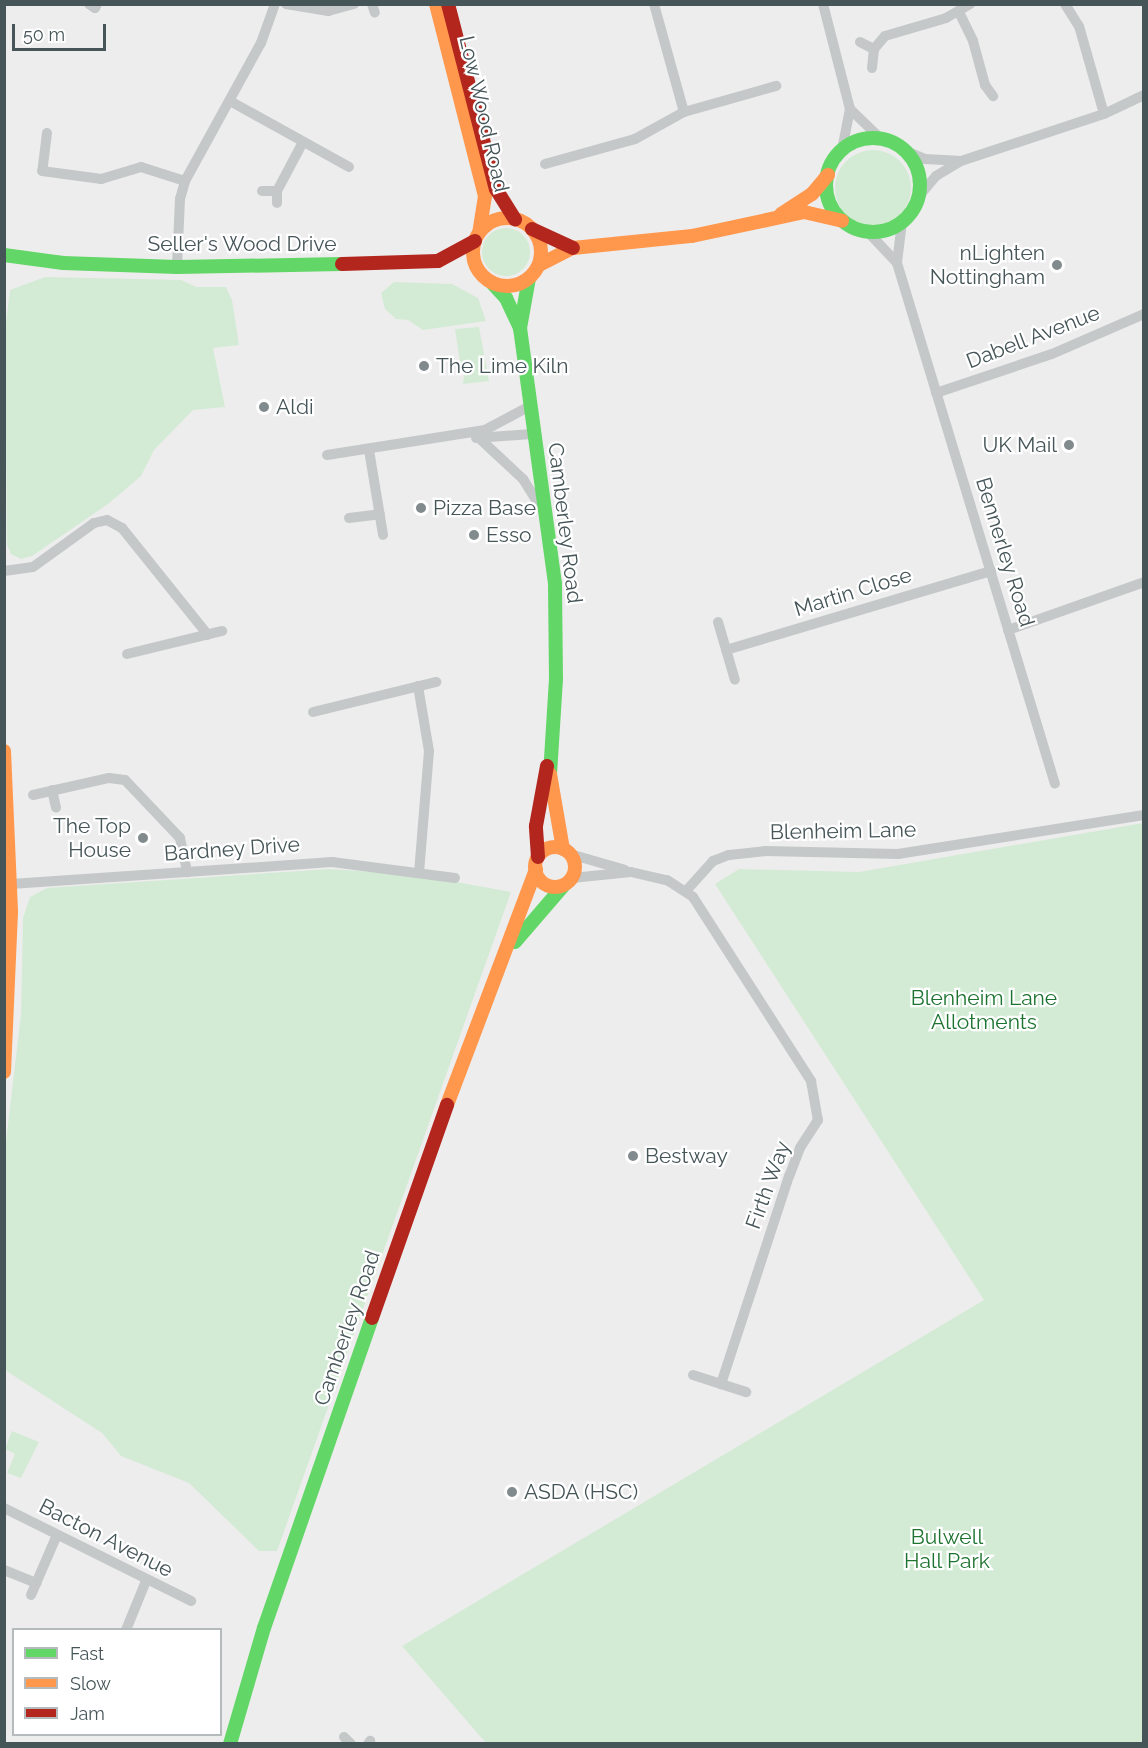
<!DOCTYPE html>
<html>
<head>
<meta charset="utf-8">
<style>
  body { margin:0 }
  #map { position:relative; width:1148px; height:1748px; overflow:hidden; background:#eeeded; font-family:Raleway,sans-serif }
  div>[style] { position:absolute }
  .green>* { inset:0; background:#d3ebd5 }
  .round { border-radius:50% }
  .street>* { height:10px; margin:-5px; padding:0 5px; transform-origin:5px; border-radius:5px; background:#c5c8c9 }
  .fast>* { height:14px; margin:-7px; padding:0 7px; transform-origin:7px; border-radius:7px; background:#63d668 }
  .fast>.ring { margin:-7px; padding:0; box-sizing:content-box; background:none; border:14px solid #63d668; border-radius:50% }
  .slow>* { height:14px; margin:-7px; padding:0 7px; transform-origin:7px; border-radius:7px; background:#ff974d }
  .slow>.ring { margin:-7px; padding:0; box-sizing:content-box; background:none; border:14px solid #ff974d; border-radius:50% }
  .jam>* { height:14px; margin:-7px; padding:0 7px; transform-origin:7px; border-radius:7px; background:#b3261e }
  .dots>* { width:16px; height:16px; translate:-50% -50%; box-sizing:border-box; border:3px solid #fff; border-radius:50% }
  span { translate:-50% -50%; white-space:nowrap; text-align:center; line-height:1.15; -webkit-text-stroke:4.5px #fff; paint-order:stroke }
  .street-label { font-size:21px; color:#465558 }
  .poi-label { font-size:21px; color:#465558 }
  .right { translate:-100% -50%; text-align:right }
  .left { translate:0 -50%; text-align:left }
  .park-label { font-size:21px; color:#1d7330 }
  .frame { position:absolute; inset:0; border:6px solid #465558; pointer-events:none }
  .legend { position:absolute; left:12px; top:1628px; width:210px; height:108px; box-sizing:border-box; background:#fff; border:2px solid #b5bbbc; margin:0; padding:8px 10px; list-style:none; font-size:18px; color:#465558 }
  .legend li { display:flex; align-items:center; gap:12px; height:30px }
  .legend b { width:30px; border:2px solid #b5bbbc }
  .scale { position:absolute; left:12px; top:24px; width:94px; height:27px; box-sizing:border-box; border:3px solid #465558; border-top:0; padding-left:8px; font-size:18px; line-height:21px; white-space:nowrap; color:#465558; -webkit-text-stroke:4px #fff; paint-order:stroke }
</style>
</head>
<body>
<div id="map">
  <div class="green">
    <div class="round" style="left:835px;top:150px;width:76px;height:76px"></div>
    <div class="round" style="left:482px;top:228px;width:48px;height:48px"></div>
    <div style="clip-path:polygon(45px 277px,181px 280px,196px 287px,226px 287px,232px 300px,239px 345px,213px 348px,225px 407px,193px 410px,154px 450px,141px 476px,108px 504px,32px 556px,21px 559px,11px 554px,7px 545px,5px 331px,10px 290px)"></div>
    <div style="clip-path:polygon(394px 282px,452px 284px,478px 298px,486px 321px,423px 330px,408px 320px,396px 319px,385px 309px,381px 293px)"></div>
    <div style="clip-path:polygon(479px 327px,489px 381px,463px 384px,465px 369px,461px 369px,455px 329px)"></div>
    <div style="clip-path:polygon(1143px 823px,1143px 1743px,486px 1743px,402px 1646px,984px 1300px,715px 884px,739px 869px,859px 872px)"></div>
    <div style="clip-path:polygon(329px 869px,417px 875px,511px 892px,277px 1551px,259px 1551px,189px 1483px,121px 1456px,102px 1433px,5px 1370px,5px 1150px,21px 1014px,23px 918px,30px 897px,47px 888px)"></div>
    <div style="clip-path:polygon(12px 1431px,39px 1442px,21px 1478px,7px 1473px,15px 1454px,5px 1449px)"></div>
  </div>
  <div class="street">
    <div style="left:89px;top:4px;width:7px;rotate:34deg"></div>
    <div style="left:95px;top:8px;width:4px;rotate:-63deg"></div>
    <div style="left:286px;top:4px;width:43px;rotate:9.5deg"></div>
    <div style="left:328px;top:11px;width:27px;rotate:-15deg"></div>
    <div style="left:372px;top:4px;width:9px;rotate:72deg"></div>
    <div style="left:654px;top:4px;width:112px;rotate:74.5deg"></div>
    <div style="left:823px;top:4px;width:108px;rotate:75.6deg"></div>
    <div style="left:850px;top:109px;width:43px;rotate:44.1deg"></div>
    <div style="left:1065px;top:4px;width:26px;rotate:58deg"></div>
    <div style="left:1079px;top:26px;width:91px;rotate:74.1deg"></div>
    <div style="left:959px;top:12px;width:32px;rotate:64deg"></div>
    <div style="left:973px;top:41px;width:46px;rotate:74.7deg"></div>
    <div style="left:985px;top:85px;width:14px;rotate:54deg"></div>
    <div style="left:860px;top:42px;width:16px;rotate:27deg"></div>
    <div style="left:872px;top:68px;width:19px;rotate:-84deg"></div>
    <div style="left:874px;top:49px;width:17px;rotate:-50deg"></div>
    <div style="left:885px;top:36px;width:64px;rotate:-16.4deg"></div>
    <div style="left:946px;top:18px;width:28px;rotate:-30deg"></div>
    <div style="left:230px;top:101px;width:136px;rotate:29deg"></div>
    <div style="left:47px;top:133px;width:38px;rotate:97deg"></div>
    <div style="left:42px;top:171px;width:60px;rotate:7.7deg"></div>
    <div style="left:101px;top:179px;width:42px;rotate:-16.7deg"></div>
    <div style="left:141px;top:167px;width:46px;rotate:17.7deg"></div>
    <div style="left:842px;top:150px;width:42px;rotate:-79deg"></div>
    <div style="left:906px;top:151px;width:21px;rotate:23deg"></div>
    <div style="left:925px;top:159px;width:33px;rotate:3deg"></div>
    <div style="left:545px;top:164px;width:93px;rotate:-15.5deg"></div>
    <div style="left:635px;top:139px;width:56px;rotate:-28.9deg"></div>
    <div style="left:684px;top:112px;width:96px;rotate:-15.8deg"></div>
    <div style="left:262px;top:191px;width:15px"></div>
    <div style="left:920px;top:195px;width:25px;rotate:-50deg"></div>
    <div style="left:936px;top:176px;width:29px;rotate:-31deg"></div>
    <div style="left:961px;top:161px;width:151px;rotate:-18.2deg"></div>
    <div style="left:1104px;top:114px;width:44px;rotate:-25.4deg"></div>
    <div style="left:277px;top:203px;width:12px;rotate:-90deg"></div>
    <div style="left:277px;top:191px;width:55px;rotate:-62deg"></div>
    <div style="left:902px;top:222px;width:41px;rotate:97deg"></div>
    <div style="left:897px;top:263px;width:544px;rotate:73.13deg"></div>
    <div style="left:868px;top:232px;width:42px;rotate:46.9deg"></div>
    <div style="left:177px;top:267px;width:68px;rotate:-87.5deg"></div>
    <div style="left:180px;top:199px;width:19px;rotate:-74deg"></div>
    <div style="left:185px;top:181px;width:158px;rotate:-61.2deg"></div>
    <div style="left:261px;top:43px;width:41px;rotate:-70.3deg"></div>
    <div style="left:936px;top:393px;width:122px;rotate:-18.6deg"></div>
    <div style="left:1052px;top:354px;width:100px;rotate:-23.5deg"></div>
    <div style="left:476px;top:438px;width:56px;rotate:-4.1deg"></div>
    <div style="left:479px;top:438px;width:60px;rotate:43deg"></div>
    <div style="left:523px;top:479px;width:34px;rotate:58deg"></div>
    <div style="left:369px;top:450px;width:86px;rotate:80.6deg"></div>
    <div style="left:327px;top:455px;width:160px;rotate:-9deg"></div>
    <div style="left:485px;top:430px;width:49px;rotate:-28.1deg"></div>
    <div style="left:349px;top:518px;width:31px;rotate:-7deg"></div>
    <div style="left:4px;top:571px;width:29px;rotate:-8deg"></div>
    <div style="left:33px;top:567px;width:75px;rotate:-35.8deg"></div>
    <div style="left:94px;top:523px;width:13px;rotate:-13deg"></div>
    <div style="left:107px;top:520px;width:17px;rotate:28deg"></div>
    <div style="left:122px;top:528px;width:137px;rotate:51.2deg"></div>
    <div style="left:718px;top:622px;width:60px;rotate:73.7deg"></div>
    <div style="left:1008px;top:630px;width:144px;rotate:-19.4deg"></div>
    <div style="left:726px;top:650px;width:277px;rotate:-16.6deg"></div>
    <div style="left:127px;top:654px;width:98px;rotate:-13.6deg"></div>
    <div style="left:418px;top:686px;width:66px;rotate:80.4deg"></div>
    <div style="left:429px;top:751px;width:122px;rotate:94.7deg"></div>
    <div style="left:313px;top:712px;width:127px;rotate:-13.7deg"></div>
    <div style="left:52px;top:790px;width:18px;rotate:77deg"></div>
    <div style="left:33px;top:795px;width:78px;rotate:-12.6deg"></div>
    <div style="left:109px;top:778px;width:16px;rotate:7deg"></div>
    <div style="left:125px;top:780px;width:80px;rotate:46.5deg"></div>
    <div style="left:180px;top:838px;width:35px;rotate:78deg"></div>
    <div style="left:570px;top:854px;width:57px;rotate:16.2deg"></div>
    <div style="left:572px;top:878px;width:59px;rotate:-5.8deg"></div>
    <div style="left:631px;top:872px;width:37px;rotate:13deg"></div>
    <div style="left:667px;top:880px;width:31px;rotate:33deg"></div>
    <div style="left:693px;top:897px;width:219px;rotate:57.3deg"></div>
    <div style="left:811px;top:1081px;width:40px;rotate:80deg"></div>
    <div style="left:818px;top:1120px;width:33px;rotate:123deg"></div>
    <div style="left:800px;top:1148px;width:30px;rotate:111deg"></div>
    <div style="left:789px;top:1176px;width:219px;rotate:108.1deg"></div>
    <div style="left:11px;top:884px;width:322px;rotate:-3.9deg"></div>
    <div style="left:332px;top:862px;width:124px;rotate:7.4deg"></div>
    <div style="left:686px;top:891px;width:40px;rotate:-48deg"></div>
    <div style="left:713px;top:861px;width:17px;rotate:-21deg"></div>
    <div style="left:729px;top:855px;width:36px;rotate:-6deg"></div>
    <div style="left:765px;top:851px;width:133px;rotate:1.3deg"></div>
    <div style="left:898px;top:854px;width:249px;rotate:-9deg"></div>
    <div style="left:693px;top:1375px;width:56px;rotate:17.8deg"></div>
    <div style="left:4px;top:1508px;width:209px;rotate:26.4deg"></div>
    <div style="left:4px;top:1570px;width:35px;rotate:22deg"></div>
    <div style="left:31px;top:1595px;width:65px;rotate:-66.6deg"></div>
    <div style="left:126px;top:1630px;width:53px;rotate:-67.8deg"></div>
    <div style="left:344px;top:1737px;width:10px;rotate:45deg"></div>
    <div style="left:368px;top:1744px;width:4px;rotate:-56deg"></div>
  </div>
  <div class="fast">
    <div class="ring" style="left:826px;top:138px;width:80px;height:80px"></div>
    <div style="left:4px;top:255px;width:60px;rotate:7.7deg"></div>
    <div style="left:63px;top:263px;width:114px;rotate:2deg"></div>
    <div style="left:177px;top:267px;width:165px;rotate:-1deg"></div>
    <div style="left:529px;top:278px;width:51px;rotate:100.2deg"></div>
    <div style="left:520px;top:328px;width:258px;rotate:82.2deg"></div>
    <div style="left:555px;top:584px;width:95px;rotate:89.4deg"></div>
    <div style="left:556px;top:679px;width:95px;rotate:93.6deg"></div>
    <div style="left:492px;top:283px;width:21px;rotate:47deg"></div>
    <div style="left:506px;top:298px;width:33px;rotate:65deg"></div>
    <div style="left:515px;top:942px;width:75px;rotate:-49.3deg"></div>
    <div style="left:230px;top:1744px;width:121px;rotate:-73.7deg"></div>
    <div style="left:264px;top:1628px;width:328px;rotate:-70.8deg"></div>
  </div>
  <div class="slow">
    <div style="left:436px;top:4px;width:198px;rotate:75.7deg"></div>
    <div style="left:485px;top:196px;width:37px;rotate:99deg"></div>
    <div style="left:781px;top:214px;width:37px;rotate:-33deg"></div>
    <div style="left:812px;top:194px;width:25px;rotate:-50deg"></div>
    <div class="ring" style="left:473px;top:218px;width:54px;height:54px"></div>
    <div style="left:539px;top:265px;width:38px;rotate:-27deg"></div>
    <div style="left:573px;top:248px;width:120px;rotate:-5.8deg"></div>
    <div style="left:692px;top:236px;width:115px;rotate:-12.1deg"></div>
    <div style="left:804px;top:212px;width:39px;rotate:13deg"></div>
    <div style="left:4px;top:751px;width:161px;rotate:87.5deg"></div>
    <div style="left:11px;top:912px;width:160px;rotate:92.5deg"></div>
    <div style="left:550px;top:774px;width:76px;rotate:80.2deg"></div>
    <div class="ring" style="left:535px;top:847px;width:26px;height:26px"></div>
    <div style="left:447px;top:1105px;width:252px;rotate:-69.3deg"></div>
  </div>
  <div class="jam">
    <div style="left:448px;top:4px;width:191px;rotate:75.5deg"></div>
    <div style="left:496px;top:189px;width:36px;rotate:58deg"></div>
    <div style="left:532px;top:229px;width:45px;rotate:24.9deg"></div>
    <div style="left:342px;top:264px;width:96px;rotate:-1.8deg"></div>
    <div style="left:438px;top:261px;width:42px;rotate:-28.4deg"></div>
    <div style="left:538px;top:857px;width:31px;rotate:-94deg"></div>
    <div style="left:536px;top:826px;width:61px;rotate:-79.6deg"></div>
    <div style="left:372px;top:1318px;width:226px;rotate:-70.6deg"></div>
  </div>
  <div class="dots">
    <div style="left:1057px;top:265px;background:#818a8c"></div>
    <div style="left:424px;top:366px;background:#818a8c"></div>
    <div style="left:264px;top:407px;background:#818a8c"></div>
    <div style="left:1069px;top:445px;background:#818a8c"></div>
    <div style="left:421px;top:508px;background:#818a8c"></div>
    <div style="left:474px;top:535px;background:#818a8c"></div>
    <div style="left:143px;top:838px;background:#818a8c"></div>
    <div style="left:633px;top:1156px;background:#818a8c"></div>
    <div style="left:512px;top:1492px;background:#818a8c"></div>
  </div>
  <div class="street-label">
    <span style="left:484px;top:114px;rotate:77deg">Low Wood Road</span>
    <span style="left:242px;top:244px">Seller's Wood Drive</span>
    <span style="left:1033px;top:337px;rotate:-21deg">Dabell Avenue</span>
    <span style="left:565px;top:523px;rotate:83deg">Camberley Road</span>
    <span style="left:1005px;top:552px;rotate:73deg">Bennerley Road</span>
    <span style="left:853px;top:592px;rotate:-17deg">Martin Close</span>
    <span style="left:843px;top:831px;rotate:-1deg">Blenheim Lane</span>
    <span style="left:232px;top:849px;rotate:-4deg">Bardney Drive</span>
    <span style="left:768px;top:1185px;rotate:-70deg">Firth Way</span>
    <span style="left:347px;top:1328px;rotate:-71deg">Camberley Road</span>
    <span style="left:106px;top:1538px;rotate:27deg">Bacton Avenue</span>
  </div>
  <div class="poi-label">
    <span class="right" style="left:1045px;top:265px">nLighten<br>Nottingham</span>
    <span class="left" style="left:436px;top:366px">The Lime Kiln</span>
    <span class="left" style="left:276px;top:407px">Aldi</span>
    <span class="right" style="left:1057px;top:445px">UK Mail</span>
    <span class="left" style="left:433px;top:508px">Pizza Base</span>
    <span class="left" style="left:486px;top:535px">Esso</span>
    <span class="right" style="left:131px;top:838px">The Top<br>House</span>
    <span class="left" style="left:645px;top:1156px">Bestway</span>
    <span class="left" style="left:524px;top:1492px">ASDA (HSC)</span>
  </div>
  <div class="park-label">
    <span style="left:984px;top:1010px">Blenheim Lane<br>Allotments</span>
    <span style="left:947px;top:1549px">Bulwell<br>Hall Park</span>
  </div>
  <div class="frame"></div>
  <ul class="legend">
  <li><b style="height:8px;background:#63d668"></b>Fast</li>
  <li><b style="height:8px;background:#ff974d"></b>Slow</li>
  <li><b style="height:8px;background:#b3261e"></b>Jam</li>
  </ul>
  <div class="scale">50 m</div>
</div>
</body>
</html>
